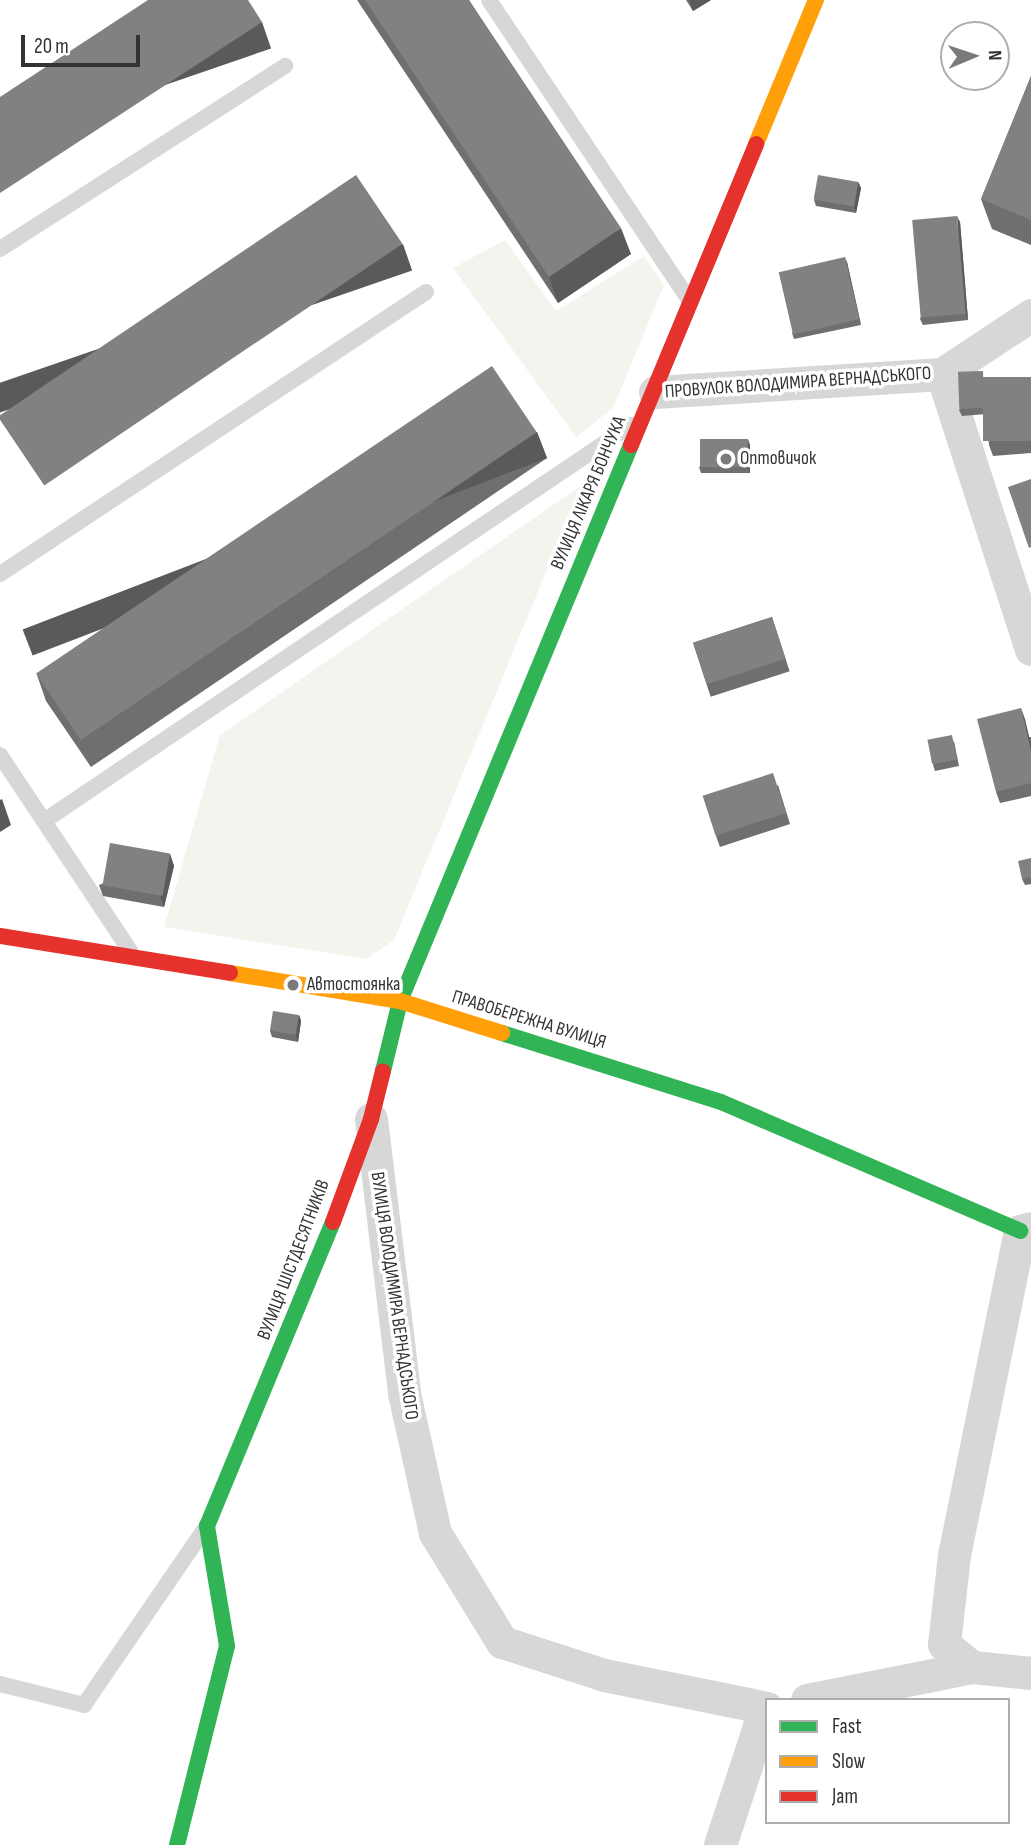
<!DOCTYPE html>
<html>
<head>
<meta charset="utf-8">
<style>
  body { margin:0 }
  #map { position:relative; width:1031px; height:1845px; overflow:hidden; background:#fff; font-family:"Sofia Sans Condensed",sans-serif }
  div>[style] { position:absolute }
  .green>* { inset:0; background:#f1f5ed }
  .lane>* { height:16px; margin:-8px; padding:0 8px; transform-origin:8px; border-radius:8px; background:#d7d7d7 }
  .street>* { height:33px; margin:-16.5px; padding:0 16.5px; transform-origin:16.5px; border-radius:16.5px; background:#d7d7d7 }
  .fast>* { height:16px; margin:-8px; padding:0 8px; transform-origin:8px; border-radius:8px; background:#30b455 }
  .slow>* { height:16px; margin:-8px; padding:0 8px; transform-origin:8px; border-radius:8px; background:#ff9f0a }
  .jam>* { height:16px; margin:-8px; padding:0 8px; transform-origin:8px; border-radius:8px; background:#e5322d }
  .wall>* { inset:0; background:#6f6f6f; transform-origin:0 0 }
  .shaded-wall>* { inset:0; background:#5a5a5a; transform-origin:0 0 }
  .building>* { inset:0; background:#818181; transform-origin:0 0 }
  .dots>* { width:19px; height:19px; translate:-50% -50%; box-sizing:border-box; border:4px solid #fff; border-radius:50% }
  span { translate:-50% -50%; white-space:nowrap; text-align:center; line-height:1.15; -webkit-text-stroke:7px #fff; paint-order:stroke }
  .street-label { font-size:19px; color:#333 }
  .poi-label { font-size:19px; color:#333 }
  .left { translate:0 -50%; text-align:left }
  .legend { position:absolute; left:765px; top:1698px; width:245px; height:126px; box-sizing:border-box; background:#fff; border:2px solid #adadad; margin:0; padding:9px 12px; list-style:none; font-size:21px; color:#333 }
  .legend li { display:flex; align-items:center; gap:14px; height:35px }
  .legend b { width:35px; border:2px solid #adadad }
  .north { position:absolute; left:940px; top:21px; width:70px; height:70px; box-sizing:border-box; background:#fff; border:2px solid #adadad; border-radius:50%; rotate:88deg; font-size:19px; font-weight:700; line-height:28px; text-align:center; color:#333 }
  .north::after { content:''; display:block; margin:auto; width:24px; height:32px; background:#7a7a7a; clip-path:polygon(50% 0,100% 100%,50% 72%,0 100%) }
  .scale { position:absolute; left:21px; top:35px; width:119px; height:32px; box-sizing:border-box; border:4px solid #333; border-top:0; padding-left:9px; font-size:21px; line-height:24px; white-space:nowrap; color:#333; -webkit-text-stroke:5px #fff; paint-order:stroke }
</style>
</head>
<body>
<div id="map">
  <div class="green">
    <div style="clip-path:polygon(505px 240px,556px 311px,644px 256px,664px 285px,613px 408px,576px 437px,453px 268px)"></div>
    <div style="clip-path:polygon(582px 485px,394px 940px,366px 959px,164px 927px,220px 735px)"></div>
  </div>
  <div class="lane">
    <div style="left:489px;top:0;width:362px;rotate:56.3deg"></div>
    <div style="left:0;top:249px;width:339px;rotate:-32.7deg"></div>
    <div style="left:0;top:574px;width:511px;rotate:-33.5deg"></div>
    <div style="left:0;top:755px;width:235px;rotate:56.4deg"></div>
    <div style="left:44px;top:821px;width:708px;rotate:-34deg"></div>
    <div style="left:0;top:1684px;width:87px;rotate:14deg"></div>
    <div style="left:84px;top:1705px;width:211px;rotate:-55.6deg"></div>
  </div>
  <div class="street">
    <div style="left:942px;top:374px;width:289px;rotate:72.1deg"></div>
    <div style="left:655px;top:392px;width:288px;rotate:-3.6deg"></div>
    <div style="left:942px;top:374px;width:107px;rotate:-33.5deg"></div>
    <div style="left:371px;top:1119px;width:276px;rotate:83.1deg"></div>
    <div style="left:404px;top:1393px;width:143px;rotate:77.5deg"></div>
    <div style="left:435px;top:1533px;width:128px;rotate:58.4deg"></div>
    <div style="left:502px;top:1642px;width:107px;rotate:17.9deg"></div>
    <div style="left:604px;top:1675px;width:166px;rotate:11.4deg"></div>
    <div style="left:972px;top:1667px;width:36px;rotate:-141deg"></div>
    <div style="left:944px;top:1644px;width:90px;rotate:-83.6deg"></div>
    <div style="left:954px;top:1555px;width:331px;rotate:-78.5deg"></div>
    <div style="left:1020px;top:1231px;width:11px;rotate:-15deg"></div>
    <div style="left:807px;top:1700px;width:168px;rotate:-11.3deg"></div>
    <div style="left:972px;top:1667px;width:59px;rotate:5.8deg"></div>
    <div style="left:720px;top:1845px;width:144px;rotate:-71.8deg"></div>
  </div>
  <div class="fast">
    <div style="left:502px;top:1033px;width:230px;rotate:17.5deg"></div>
    <div style="left:721px;top:1102px;width:326px;rotate:23.3deg"></div>
    <div style="left:383px;top:1071px;width:72px;rotate:-76.3deg"></div>
    <div style="left:400px;top:1001px;width:602px;rotate:-67.44deg"></div>
    <div style="left:177px;top:1845px;width:205px;rotate:-75.9deg"></div>
    <div style="left:227px;top:1646px;width:122px;rotate:-99.5deg"></div>
    <div style="left:207px;top:1526px;width:329px;rotate:-67.5deg"></div>
  </div>
  <div class="slow">
    <div style="left:756px;top:144px;width:156px;rotate:-67.4deg"></div>
    <div style="left:230px;top:973px;width:172px;rotate:9.4deg"></div>
    <div style="left:400px;top:1001px;width:107px;rotate:17.4deg"></div>
  </div>
  <div class="jam">
    <div style="left:631px;top:445px;width:326px;rotate:-67.4deg"></div>
    <div style="left:0;top:936px;width:233px;rotate:9.1deg"></div>
    <div style="left:333px;top:1222px;width:110px;rotate:-69.7deg"></div>
    <div style="left:371px;top:1119px;width:49px;rotate:-76deg"></div>
  </div>
  <div class="wall">
    <div style="clip-path:polygon(357px 0,469px 0,631px 254px,558px 303px)"></div>
    <div style="clip-path:polygon(686px 0,711px 0,693px 11px)"></div>
    <div style="clip-path:polygon(1031px 76px,1031px 245px,992px 229px,981px 199px)"></div>
    <div style="clip-path:polygon(858px 182px,861px 188px,856px 213px,816px 206px,814px 200px)"></div>
    <div style="clip-path:polygon(960px 222px,968px 320px,923px 325px,920px 319px)"></div>
    <div style="clip-path:polygon(847px 262px,861px 325px,794px 339px,792px 333px)"></div>
    <div style="clip-path:polygon(985px 377px,985px 381px,1031px 377px,1031px 453px,993px 456px,989px 445px,986px 414px,962px 416px,959px 410px)"></div>
    <div style="clip-path:polygon(537px 432px,547px 458px,91px 767px,46px 701px,37px 675px)"></div>
    <div style="clip-path:polygon(750px 445px,750px 473px,701px 473px,699px 467px)"></div>
    <div style="left:772px;top:617px;width:57px;height:83px;rotate:72deg"></div>
    <div style="clip-path:polygon(1021px 708px,1029px 737px,1031px 737px,1031px 796px,1000px 803px,996px 792px)"></div>
    <div style="clip-path:polygon(954px 741px,959px 766px,935px 771px,933px 765px)"></div>
    <div style="clip-path:polygon(778px 785px,790px 824px,720px 847px,716px 836px)"></div>
    <div style="clip-path:polygon(170px 854px,174px 866px,164px 907px,103px 896px,99px 885px)"></div>
    <div style="clip-path:polygon(1031px 858px,1031px 884px,1025px 885px,1022px 879px)"></div>
    <div style="clip-path:polygon(299px 1015px,301px 1021px,298px 1042px,272px 1037px,270px 1031px)"></div>
  </div>
  <div class="shaded-wall">
    <div style="clip-path:polygon(689px 0,711px 0,693px 11px)"></div>
    <div style="left:262px;top:22px;width:28px;height:313px;rotate:71deg"></div>
    <div style="clip-path:polygon(858px 182px,861px 188px,856px 213px,854px 207px)"></div>
    <div style="clip-path:polygon(957px 216px,960px 222px,968px 320px,966px 314px)"></div>
    <div style="clip-path:polygon(621px 228px,631px 254px,558px 303px,549px 277px)"></div>
    <div style="left:403px;top:244px;width:28px;height:488px;rotate:71deg"></div>
    <div style="clip-path:polygon(845px 257px,847px 262px,861px 325px,859px 319px)"></div>
    <div style="left:537px;top:432px;width:28px;height:551px;rotate:69deg"></div>
    <div style="clip-path:polygon(748px 439px,750px 445px,750px 473px,748px 467px)"></div>
    <div style="clip-path:polygon(1021px 708px,1025px 719px,1031px 745px,1031px 751px)"></div>
    <div style="clip-path:polygon(2px 799px,11px 825px,0 832px,0 800px)"></div>
    <div style="clip-path:polygon(170px 854px,174px 866px,164px 907px,160px 895px)"></div>
    <div style="clip-path:polygon(299px 1015px,301px 1021px,298px 1042px,296px 1036px)"></div>
  </div>
  <div class="building">
    <div style="clip-path:polygon(148px 0,248px 0,262px 22px,0 193px,0 97px)"></div>
    <div style="clip-path:polygon(365px 0,469px 0,621px 228px,549px 277px)"></div>
    <div style="clip-path:polygon(1031px 76px,1031px 220px,981px 199px)"></div>
    <div style="left:356px;top:175px;width:83px;height:432px;rotate:56deg"></div>
    <div style="left:818px;top:175px;width:41px;height:25px;rotate:10deg"></div>
    <div style="left:957px;top:216px;width:98px;height:45px;rotate:85deg"></div>
    <div style="left:845px;top:257px;width:64px;height:68px;rotate:77deg"></div>
    <div style="left:492px;top:366px;width:80px;height:550px;rotate:56deg"></div>
    <div style="left:983px;top:371px;width:37px;height:25px;rotate:88deg"></div>
    <div style="left:1031px;top:377px;width:64px;height:48px;rotate:90deg"></div>
    <div style="left:700px;top:439px;width:48px;height:28px"></div>
    <div style="clip-path:polygon(1031px 479px,1031px 547px,1029px 548px,1008px 487px)"></div>
    <div style="left:772px;top:617px;width:44px;height:83px;rotate:72deg"></div>
    <div style="clip-path:polygon(1021px 708px,1031px 751px,1031px 783px,996px 792px,977px 719px)"></div>
    <div style="left:952px;top:735px;width:25px;height:25px;rotate:79deg"></div>
    <div style="left:773px;top:773px;width:42px;height:74px;rotate:72deg"></div>
    <div style="left:110px;top:843px;width:61px;height:43px;rotate:10deg"></div>
    <div style="clip-path:polygon(1031px 858px,1031px 877px,1022px 879px,1018px 861px)"></div>
    <div style="left:273px;top:1011px;width:26px;height:20px;rotate:9deg"></div>
  </div>
  <div class="dots">
    <div style="left:726px;top:459px;background:#7a7a7a"></div>
    <div style="left:293px;top:985px;background:#7a7a7a"></div>
  </div>
  <div class="street-label">
    <span style="left:798px;top:383px;rotate:-4deg">ПРОВУЛОК ВОЛОДИМИРА ВЕРНАДСЬКОГО</span>
    <span style="left:589px;top:493px;rotate:-67deg">ВУЛИЦЯ ЛІКАРЯ БОНЧУКА</span>
    <span style="left:529px;top:1020px;rotate:17deg">ПРАВОБЕРЕЖНА ВУЛИЦЯ</span>
    <span style="left:294px;top:1260px;rotate:-69deg">ВУЛИЦЯ ШІСТДЕСЯТНИКІВ</span>
    <span style="left:394px;top:1296px;rotate:82deg">ВУЛИЦЯ ВОЛОДИМИРА ВЕРНАДСЬКОГО</span>
  </div>
  <div class="poi-label">
    <span class="left" style="left:740px;top:459px">Оптовичок</span>
    <span class="left" style="left:307px;top:985px">Автостоянка</span>
  </div>
  <ul class="legend">
  <li><b style="height:9px;background:#30b455"></b>Fast</li>
  <li><b style="height:9px;background:#ff9f0a"></b>Slow</li>
  <li><b style="height:9px;background:#e5322d"></b>Jam</li>
  </ul>
  <div class="north">N</div>
  <div class="scale">20 m</div>
</div>
</body>
</html>
